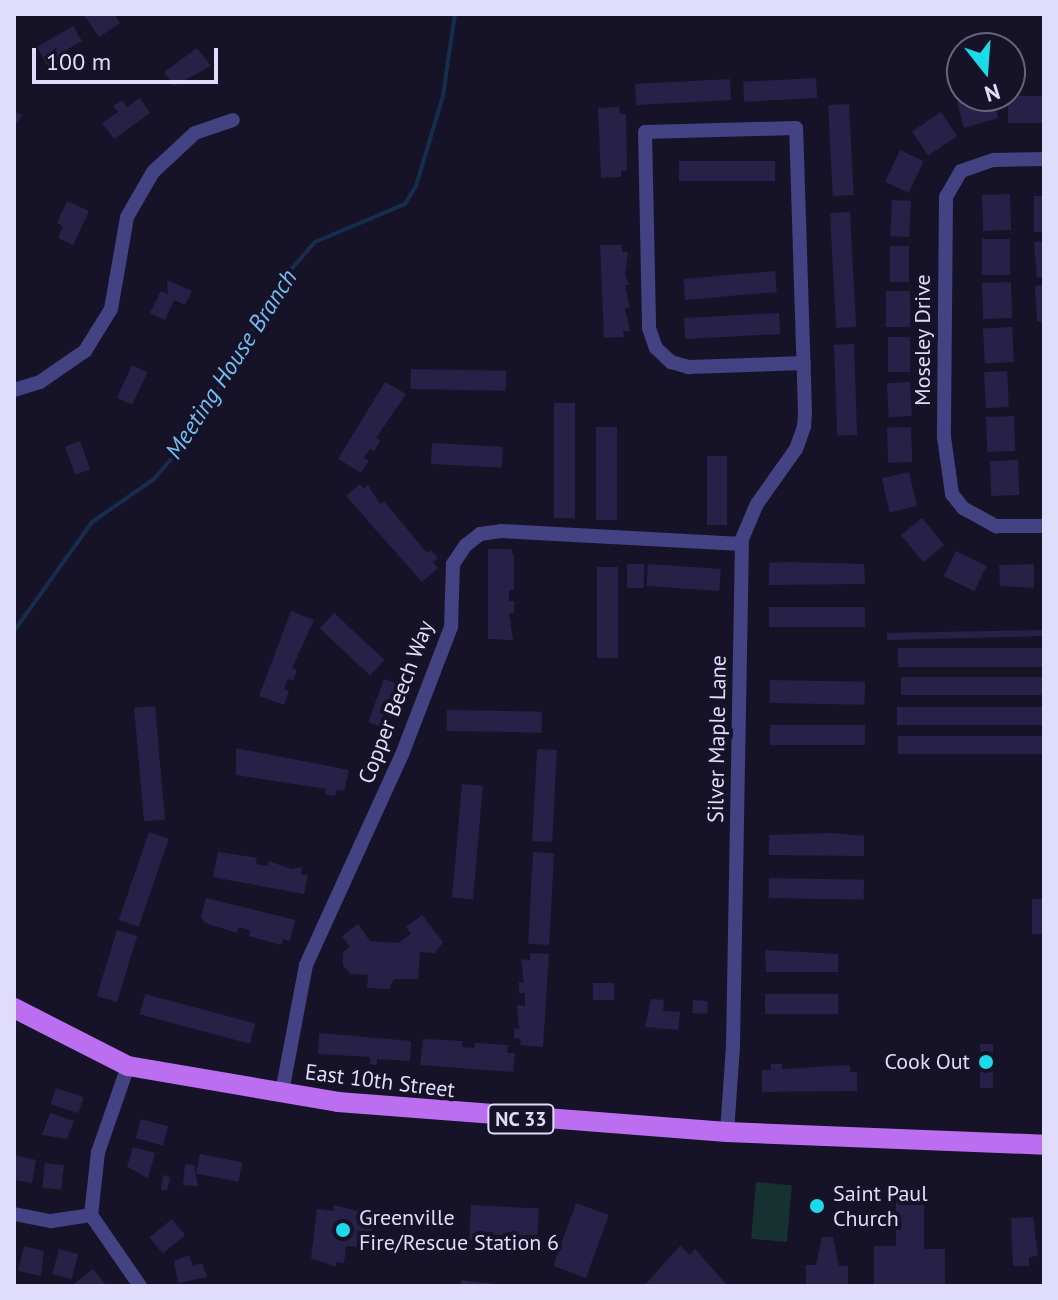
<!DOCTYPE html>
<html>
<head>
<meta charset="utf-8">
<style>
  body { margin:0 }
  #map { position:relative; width:1058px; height:1300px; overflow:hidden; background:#161328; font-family:"PT Sans",sans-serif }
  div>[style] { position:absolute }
  .green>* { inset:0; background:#16312f; transform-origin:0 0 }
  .stream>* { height:4px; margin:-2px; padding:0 2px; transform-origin:2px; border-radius:2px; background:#162d4e }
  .building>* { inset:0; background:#272047; transform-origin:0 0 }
  .street>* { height:14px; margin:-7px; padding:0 7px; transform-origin:7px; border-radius:7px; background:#434282 }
  .primary>* { height:20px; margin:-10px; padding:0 10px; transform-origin:10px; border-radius:10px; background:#bc6ef1 }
  .dots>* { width:22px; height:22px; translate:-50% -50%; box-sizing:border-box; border:4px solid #161328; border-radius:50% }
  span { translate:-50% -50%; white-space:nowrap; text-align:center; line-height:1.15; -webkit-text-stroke:8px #161328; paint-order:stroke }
  .shield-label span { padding:2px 6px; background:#161328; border:2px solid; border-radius:6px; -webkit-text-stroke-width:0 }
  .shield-label { font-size:20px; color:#dfdcfc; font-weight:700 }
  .street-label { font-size:22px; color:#dfdcfc }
  .poi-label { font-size:22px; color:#dfdcfc }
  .right { translate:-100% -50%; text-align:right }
  .left { translate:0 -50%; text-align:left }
  .water-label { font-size:24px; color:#74bcf2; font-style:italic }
  .frame { position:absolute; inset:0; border:16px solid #dfdcfc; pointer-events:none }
  .north { position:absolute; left:946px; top:32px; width:80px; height:80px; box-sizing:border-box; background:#161328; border:2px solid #66637d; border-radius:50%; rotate:163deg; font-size:22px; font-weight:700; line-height:32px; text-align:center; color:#dfdcfc }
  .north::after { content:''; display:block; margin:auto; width:28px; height:36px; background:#1bdbe9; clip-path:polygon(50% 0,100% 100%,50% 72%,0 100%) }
  .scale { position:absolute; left:32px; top:48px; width:186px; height:36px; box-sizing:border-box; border:4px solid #dfdcfc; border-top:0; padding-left:10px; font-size:24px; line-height:28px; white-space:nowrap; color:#dfdcfc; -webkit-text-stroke:6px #161328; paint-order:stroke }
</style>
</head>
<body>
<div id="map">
  <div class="green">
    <div style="left:756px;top:1182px;width:36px;height:57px;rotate:5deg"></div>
  </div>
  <div class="stream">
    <div style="left:14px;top:631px;width:134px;rotate:-54.4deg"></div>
    <div style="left:92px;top:522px;width:75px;rotate:-34.7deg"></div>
    <div style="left:154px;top:479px;width:54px;rotate:-49.5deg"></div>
    <div style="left:189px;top:438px;width:181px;rotate:-59.7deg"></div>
    <div style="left:280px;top:282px;width:53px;rotate:-48.8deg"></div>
    <div style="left:315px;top:242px;width:98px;rotate:-22.9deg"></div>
    <div style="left:405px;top:204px;width:21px;rotate:-59deg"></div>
    <div style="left:416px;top:186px;width:94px;rotate:-73.3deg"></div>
    <div style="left:443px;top:96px;width:83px;rotate:-81.7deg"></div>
  </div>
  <div class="building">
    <div style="clip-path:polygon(114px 14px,120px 23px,99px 37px,84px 15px)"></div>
    <div style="clip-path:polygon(73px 26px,82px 41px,66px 50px,70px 57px,49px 69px,37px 47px)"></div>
    <div style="clip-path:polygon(197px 48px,211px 66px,174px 86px,164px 72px)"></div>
    <div style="left:816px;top:78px;width:20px;height:73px;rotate:87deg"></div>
    <div style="left:730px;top:79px;width:21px;height:95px;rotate:87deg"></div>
    <div style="clip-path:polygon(979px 96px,992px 96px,998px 118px,964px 128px,957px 102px)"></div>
    <div style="left:1044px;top:96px;width:27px;height:36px;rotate:90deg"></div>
    <div style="clip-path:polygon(140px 98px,150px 113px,114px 139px,102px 123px,118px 112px,113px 106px,122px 100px,127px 107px)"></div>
    <div style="left:849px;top:104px;width:91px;height:21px;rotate:87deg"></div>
    <div style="clip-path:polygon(619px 107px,620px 114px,626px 114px,627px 170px,621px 171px,621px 177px,601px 178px,598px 108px)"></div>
    <div style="clip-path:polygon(14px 111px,22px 115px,14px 128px)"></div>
    <div style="left:941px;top:112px;width:29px;height:35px;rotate:56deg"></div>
    <div style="left:900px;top:150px;width:26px;height:35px;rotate:25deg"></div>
    <div style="left:775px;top:161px;width:20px;height:96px;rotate:90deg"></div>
    <div style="left:1010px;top:194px;width:36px;height:28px;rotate:88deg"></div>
    <div style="left:1044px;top:196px;width:36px;height:10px;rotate:90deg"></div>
    <div style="left:892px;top:200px;width:19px;height:36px;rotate:3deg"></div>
    <div style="clip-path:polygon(67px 201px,89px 211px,73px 245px,58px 238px,63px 226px,57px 223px)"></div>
    <div style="left:850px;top:212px;width:115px;height:20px;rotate:87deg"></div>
    <div style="left:982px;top:239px;width:28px;height:36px"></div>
    <div style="clip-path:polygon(1044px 241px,1044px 277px,1037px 278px,1034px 242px)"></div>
    <div style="clip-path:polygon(600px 245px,622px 245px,622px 252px,628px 252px,625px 275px,629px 285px,625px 285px,630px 308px,625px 308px,630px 331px,623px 331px,624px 337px,604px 338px)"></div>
    <div style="left:890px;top:246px;width:19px;height:36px"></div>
    <div style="left:775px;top:271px;width:21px;height:92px;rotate:85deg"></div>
    <div style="clip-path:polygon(167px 280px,192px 291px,185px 305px,174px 300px,165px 320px,150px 313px,161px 291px,168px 294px)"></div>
    <div style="left:1011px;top:282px;width:36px;height:29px;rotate:88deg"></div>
    <div style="clip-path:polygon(1044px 285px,1044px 321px,1037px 322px,1035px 286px)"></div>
    <div style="left:886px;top:291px;width:24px;height:36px"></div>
    <div style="left:779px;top:313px;width:21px;height:95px;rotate:87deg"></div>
    <div style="left:1012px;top:327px;width:35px;height:29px;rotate:87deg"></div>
    <div style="left:888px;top:337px;width:22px;height:35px"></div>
    <div style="left:854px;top:344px;width:91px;height:20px;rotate:88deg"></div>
    <div style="left:132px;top:365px;width:17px;height:36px;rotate:25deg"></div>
    <div style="left:411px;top:369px;width:95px;height:20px;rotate:1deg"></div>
    <div style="left:1007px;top:371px;width:36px;height:23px;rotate:87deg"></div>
    <div style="clip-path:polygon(385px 382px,406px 394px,376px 438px,380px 441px,374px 451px,370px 449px,364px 458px,369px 461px,361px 473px,338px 459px)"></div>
    <div style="left:910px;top:382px;width:34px;height:23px;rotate:87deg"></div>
    <div style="left:554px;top:403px;width:21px;height:115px"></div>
    <div style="left:1014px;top:416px;width:35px;height:28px;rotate:88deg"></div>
    <div style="left:596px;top:427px;width:21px;height:93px"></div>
    <div style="left:911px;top:427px;width:35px;height:24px;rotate:88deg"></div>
    <div style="left:80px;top:441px;width:30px;height:16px;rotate:70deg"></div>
    <div style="left:432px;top:443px;width:71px;height:21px;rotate:3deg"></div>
    <div style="left:707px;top:456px;width:20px;height:69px"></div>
    <div style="left:1018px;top:460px;width:35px;height:28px;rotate:88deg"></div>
    <div style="left:909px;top:472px;width:35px;height:28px;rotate:77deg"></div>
    <div style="clip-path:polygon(360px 484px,364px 489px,368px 485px,380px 504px,384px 501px,427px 553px,431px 550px,438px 558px,433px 562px,438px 568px,422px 582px,346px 496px)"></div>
    <div style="left:922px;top:518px;width:35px;height:27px;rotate:51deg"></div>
    <div style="clip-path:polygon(488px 549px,511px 549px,514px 556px,514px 590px,509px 590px,509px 601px,514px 601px,514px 613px,509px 613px,513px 640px,488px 639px)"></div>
    <div style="left:956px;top:551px;width:34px;height:28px;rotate:26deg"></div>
    <div style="clip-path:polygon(785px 562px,864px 564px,865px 584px,769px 585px,769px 563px)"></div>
    <div style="left:627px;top:564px;width:17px;height:24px"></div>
    <div style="left:648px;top:564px;width:73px;height:22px;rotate:4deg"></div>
    <div style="clip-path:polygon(1034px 564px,1034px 588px,1000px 586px,999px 565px)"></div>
    <div style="left:597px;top:567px;width:21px;height:91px"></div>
    <div style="left:865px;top:607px;width:20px;height:96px;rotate:90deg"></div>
    <div style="clip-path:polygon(291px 611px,314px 620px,292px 668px,297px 670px,293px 681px,288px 679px,284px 689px,289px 691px,284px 705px,259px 696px)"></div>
    <div style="left:334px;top:613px;width:69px;height:21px;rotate:43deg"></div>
    <div style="clip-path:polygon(1044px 630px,1044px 636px,887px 640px,887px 633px)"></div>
    <div style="left:1044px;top:648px;width:19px;height:146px;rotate:90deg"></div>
    <div style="left:1044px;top:677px;width:18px;height:143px;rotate:90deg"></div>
    <div style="left:384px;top:679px;width:20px;height:46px;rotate:20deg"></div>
    <div style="left:770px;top:680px;width:95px;height:23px;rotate:1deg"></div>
    <div style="left:155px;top:706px;width:114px;height:21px;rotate:85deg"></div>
    <div style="left:1044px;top:707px;width:18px;height:147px;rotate:90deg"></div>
    <div style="left:447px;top:710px;width:95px;height:21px;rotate:1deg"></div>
    <div style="left:770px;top:725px;width:95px;height:20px"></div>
    <div style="left:1044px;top:736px;width:18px;height:146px;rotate:90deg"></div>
    <div style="clip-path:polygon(236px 748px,349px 770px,344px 791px,337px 790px,335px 796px,325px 794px,326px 789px,236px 775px)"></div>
    <div style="left:537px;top:749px;width:20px;height:92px;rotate:3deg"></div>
    <div style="left:462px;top:784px;width:21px;height:114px;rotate:5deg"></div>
    <div style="left:149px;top:832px;width:21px;height:93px;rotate:19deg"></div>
    <div style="clip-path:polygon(831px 833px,864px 836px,864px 856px,769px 855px,769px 835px)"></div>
    <div style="clip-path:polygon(218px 852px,257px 858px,256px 864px,268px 866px,269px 861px,291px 869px,302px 867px,301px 874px,308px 875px,304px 894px,213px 877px)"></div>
    <div style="left:533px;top:852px;width:21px;height:92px;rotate:3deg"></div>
    <div style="left:769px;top:878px;width:95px;height:20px;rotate:1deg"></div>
    <div style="clip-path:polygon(206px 898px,295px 920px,290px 941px,283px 939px,281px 945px,249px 936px,250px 930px,239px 927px,237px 933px,205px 923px,201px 916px)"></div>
    <div style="left:1032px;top:899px;width:12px;height:35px"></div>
    <div style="clip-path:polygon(422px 915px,443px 942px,435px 953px,420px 952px,418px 979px,394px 979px,389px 989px,367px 988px,368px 975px,350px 974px,343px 965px,343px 952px,350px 947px,342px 936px,358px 924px,370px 941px,398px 943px,411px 934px,406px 927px)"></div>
    <div style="left:117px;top:930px;width:21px;height:69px;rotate:17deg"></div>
    <div style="clip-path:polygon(765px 950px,838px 954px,838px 972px,766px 972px)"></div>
    <div style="clip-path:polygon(530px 953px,549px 954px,543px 1047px,520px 1045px,521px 1039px,514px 1038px,514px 1028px,519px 1029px,517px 1005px,525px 1006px,525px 993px,519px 993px,519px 982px,524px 983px,521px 959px,530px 960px)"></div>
    <div style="left:593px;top:983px;width:21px;height:17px"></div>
    <div style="left:145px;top:994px;width:114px;height:21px;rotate:15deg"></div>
    <div style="left:838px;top:994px;width:20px;height:73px;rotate:90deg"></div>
    <div style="clip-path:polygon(651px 999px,664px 1000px,663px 1011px,680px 1012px,678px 1030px,645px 1027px)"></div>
    <div style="left:693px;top:1000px;width:15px;height:13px;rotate:4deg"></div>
    <div style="clip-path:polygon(319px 1033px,411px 1041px,410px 1061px,377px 1059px,377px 1065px,370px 1064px,370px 1057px,318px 1054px)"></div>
    <div style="clip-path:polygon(423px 1039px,463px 1041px,462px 1047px,474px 1048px,475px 1043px,508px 1045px,507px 1053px,515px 1053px,513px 1072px,420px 1065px)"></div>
    <div style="left:980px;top:1044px;width:13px;height:44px"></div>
    <div style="clip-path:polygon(771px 1064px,782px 1064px,782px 1069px,850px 1065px,850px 1072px,857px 1072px,857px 1091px,762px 1092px,762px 1070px,771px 1070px)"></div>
    <div style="left:56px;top:1088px;width:29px;height:17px;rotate:18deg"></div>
    <div style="clip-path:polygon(50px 1113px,74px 1121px,67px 1139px,42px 1135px)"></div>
    <div style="left:141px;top:1119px;width:28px;height:20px;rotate:15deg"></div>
    <div style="clip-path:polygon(133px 1147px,155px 1153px,148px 1178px,127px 1167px)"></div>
    <div style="left:200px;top:1154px;width:43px;height:20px;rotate:11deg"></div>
    <div style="clip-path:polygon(14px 1155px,36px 1160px,32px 1183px,14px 1180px)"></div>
    <div style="left:45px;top:1163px;width:19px;height:25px;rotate:6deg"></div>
    <div style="clip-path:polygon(185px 1164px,194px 1165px,198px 1186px,183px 1185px)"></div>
    <div style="clip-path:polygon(163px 1175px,170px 1177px,167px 1191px,161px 1190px)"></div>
    <div style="clip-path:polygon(896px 1197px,924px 1197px,924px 1249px,945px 1249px,945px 1286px,874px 1286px,874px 1246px,896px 1246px)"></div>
    <div style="left:576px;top:1203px;width:35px;height:67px;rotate:20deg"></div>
    <div style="clip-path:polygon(334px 1205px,374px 1215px,370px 1248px,346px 1246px,344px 1263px,336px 1262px,336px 1267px,311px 1258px,317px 1209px,334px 1211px)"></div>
    <div style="left:471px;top:1205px;width:68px;height:35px;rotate:3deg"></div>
    <div style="clip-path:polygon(1033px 1217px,1038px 1256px,1029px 1257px,1029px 1266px,1013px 1266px,1011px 1218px)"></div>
    <div style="left:172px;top:1219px;width:21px;height:29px;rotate:51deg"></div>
    <div style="clip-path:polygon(822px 1237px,833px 1237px,839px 1266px,848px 1266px,848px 1286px,806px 1286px,806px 1265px,816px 1265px)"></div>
    <div style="clip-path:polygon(24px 1246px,44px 1251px,41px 1276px,18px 1271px)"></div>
    <div style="clip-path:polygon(680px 1246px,690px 1255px,695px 1249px,728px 1286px,644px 1286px)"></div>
    <div style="left:59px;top:1249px;width:20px;height:26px;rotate:15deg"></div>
    <div style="clip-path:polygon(189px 1255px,193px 1266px,202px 1263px,207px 1277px,178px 1283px,174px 1261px)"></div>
    <div style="clip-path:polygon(93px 1269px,107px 1286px,76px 1286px,74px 1284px)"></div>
    <div style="clip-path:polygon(461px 1280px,496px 1284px,496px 1286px,460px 1286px)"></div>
  </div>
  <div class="street">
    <div style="left:1044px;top:159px;width:51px;rotate:178.9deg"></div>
    <div style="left:993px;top:160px;width:34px;rotate:161deg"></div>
    <div style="left:961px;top:171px;width:30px;rotate:120deg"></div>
    <div style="left:946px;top:197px;width:240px;rotate:90.5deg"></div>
    <div style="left:944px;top:437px;width:58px;rotate:82deg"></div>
    <div style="left:952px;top:494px;width:18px;rotate:52deg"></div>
    <div style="left:963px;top:508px;width:38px;rotate:29deg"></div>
    <div style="left:996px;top:526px;width:48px"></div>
    <div style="left:14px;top:390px;width:27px;rotate:-17deg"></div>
    <div style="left:40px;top:382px;width:55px;rotate:-34.6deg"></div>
    <div style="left:85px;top:351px;width:49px;rotate:-58.2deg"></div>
    <div style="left:111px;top:309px;width:93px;rotate:-80.1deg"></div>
    <div style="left:127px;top:217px;width:52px;rotate:-60deg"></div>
    <div style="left:153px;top:172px;width:57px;rotate:-42.9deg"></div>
    <div style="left:195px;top:133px;width:40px;rotate:-18.9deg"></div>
    <div style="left:128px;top:1066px;width:91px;rotate:109.2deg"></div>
    <div style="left:98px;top:1152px;width:63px;rotate:96.3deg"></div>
    <div style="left:91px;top:1215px;width:86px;rotate:55.4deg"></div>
    <div style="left:282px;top:1092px;width:129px;rotate:-79.3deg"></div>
    <div style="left:306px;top:965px;width:234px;rotate:-65.5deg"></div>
    <div style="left:403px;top:752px;width:134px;rotate:-69deg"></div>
    <div style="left:451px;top:627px;width:63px;rotate:-88.2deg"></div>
    <div style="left:453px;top:564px;width:23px;rotate:-56deg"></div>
    <div style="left:466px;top:545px;width:18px;rotate:-38deg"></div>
    <div style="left:480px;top:534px;width:21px;rotate:-8deg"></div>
    <div style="left:501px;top:531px;width:241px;rotate:3.1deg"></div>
    <div style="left:727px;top:1132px;width:86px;rotate:-86deg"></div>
    <div style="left:733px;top:1046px;width:507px;rotate:-88.98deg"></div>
    <div style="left:742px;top:539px;width:38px;rotate:-67deg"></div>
    <div style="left:757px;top:504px;width:67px;rotate:-54.7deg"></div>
    <div style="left:796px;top:449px;width:23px;rotate:-70deg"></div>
    <div style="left:804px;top:427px;width:16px;rotate:-86deg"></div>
    <div style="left:805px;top:411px;width:283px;rotate:-91.8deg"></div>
    <div style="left:796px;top:128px;width:151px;rotate:178.5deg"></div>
    <div style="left:645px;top:132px;width:196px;rotate:88.8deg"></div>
    <div style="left:649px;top:328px;width:21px;rotate:71deg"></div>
    <div style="left:656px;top:348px;width:21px;rotate:43deg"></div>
    <div style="left:671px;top:362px;width:19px;rotate:16deg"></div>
    <div style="left:689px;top:367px;width:115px;rotate:-2deg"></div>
    <div style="left:14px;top:1214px;width:38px;rotate:11deg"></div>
    <div style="left:51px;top:1221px;width:40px;rotate:-8.5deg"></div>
  </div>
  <div class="primary">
    <div style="left:14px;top:1008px;width:128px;rotate:27deg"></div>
    <div style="left:128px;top:1066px;width:213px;rotate:9.7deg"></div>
    <div style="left:338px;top:1102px;width:390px;rotate:4.4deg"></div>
    <div style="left:727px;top:1132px;width:317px;rotate:2.3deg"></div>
  </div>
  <div class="dots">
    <div style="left:986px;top:1062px;background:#1bdbe9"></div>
    <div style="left:817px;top:1206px;background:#1bdbe9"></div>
    <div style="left:343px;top:1230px;background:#1bdbe9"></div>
  </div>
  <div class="shield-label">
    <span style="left:521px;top:1119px">NC 33</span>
  </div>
  <div class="street-label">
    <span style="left:923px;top:340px;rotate:-90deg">Moseley Drive</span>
    <span style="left:396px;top:702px;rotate:-69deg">Copper Beech Way</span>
    <span style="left:717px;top:739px;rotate:-89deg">Silver Maple Lane</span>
    <span style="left:380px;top:1081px;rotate:7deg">East 10th Street</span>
  </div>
  <div class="poi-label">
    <span class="right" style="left:970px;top:1062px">Cook Out</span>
    <span class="left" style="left:833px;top:1206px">Saint Paul<br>Church</span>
    <span class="left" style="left:359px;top:1230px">Greenville<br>Fire/Rescue Station 6</span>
  </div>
  <div class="water-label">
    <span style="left:231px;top:364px;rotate:-57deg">Meeting House Branch</span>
  </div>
  <div class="frame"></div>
  <div class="north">N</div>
  <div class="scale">100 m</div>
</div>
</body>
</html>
